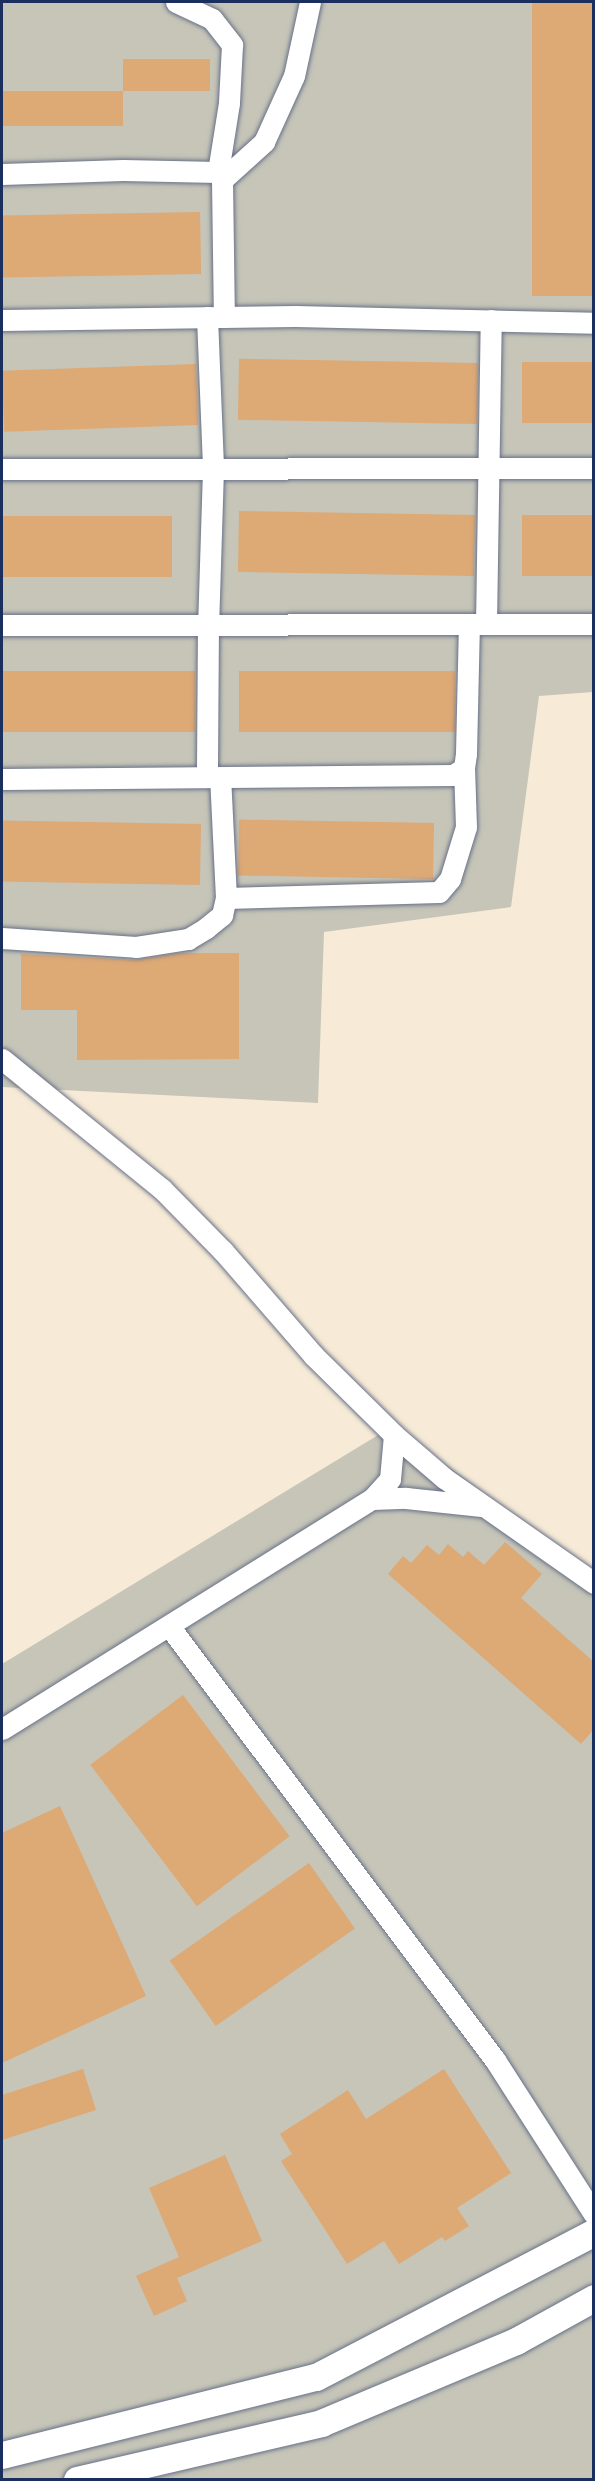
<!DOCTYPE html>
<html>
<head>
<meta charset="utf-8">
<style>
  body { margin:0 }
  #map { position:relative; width:595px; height:2481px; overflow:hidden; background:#f7ebd7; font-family:"Libre Bodoni",serif }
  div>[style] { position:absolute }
  .industrial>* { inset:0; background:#c6c5b8 }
  .building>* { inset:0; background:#dda975; transform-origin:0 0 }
  .roads { filter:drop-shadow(0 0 2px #687188) drop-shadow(0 0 2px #687188) }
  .minor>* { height:21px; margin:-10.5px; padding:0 10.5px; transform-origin:10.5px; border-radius:10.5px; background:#fff }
  .major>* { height:27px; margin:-13.5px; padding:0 13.5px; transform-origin:13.5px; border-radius:13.5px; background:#fff }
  span { translate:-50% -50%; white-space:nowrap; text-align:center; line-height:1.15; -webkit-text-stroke:4.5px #fbf7ec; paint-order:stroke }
  .frame { position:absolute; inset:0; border:3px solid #1b2f5e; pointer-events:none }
</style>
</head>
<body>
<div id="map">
  <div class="industrial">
    <div style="clip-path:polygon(2px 2px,593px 2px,593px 692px,539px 696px,511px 907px,324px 932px,318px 1103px,2px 1087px)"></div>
    <div style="clip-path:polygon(393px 1426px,593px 1573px,593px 2479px,2px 2480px,2px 1664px)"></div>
  </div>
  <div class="building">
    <div style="left:532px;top:2px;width:62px;height:294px"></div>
    <div style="left:123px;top:59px;width:87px;height:32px"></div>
    <div style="left:2px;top:91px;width:121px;height:35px"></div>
    <div style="left:200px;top:212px;width:62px;height:198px;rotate:89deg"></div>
    <div style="left:594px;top:362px;width:61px;height:72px;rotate:90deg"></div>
    <div style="left:478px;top:363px;width:61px;height:239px;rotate:91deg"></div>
    <div style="left:196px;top:364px;width:61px;height:194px;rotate:88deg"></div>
    <div style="left:475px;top:515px;width:61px;height:236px;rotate:91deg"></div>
    <div style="left:522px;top:515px;width:72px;height:61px"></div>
    <div style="left:172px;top:516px;width:61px;height:170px;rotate:90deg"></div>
    <div style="left:195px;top:671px;width:61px;height:193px;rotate:90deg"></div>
    <div style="left:239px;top:671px;width:216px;height:61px"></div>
    <div style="left:434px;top:823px;width:56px;height:195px;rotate:91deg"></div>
    <div style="left:201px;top:824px;width:61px;height:199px;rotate:91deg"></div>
    <div style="clip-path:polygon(181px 953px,239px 953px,239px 1059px,77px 1060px,77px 1010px,21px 1010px,21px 954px,135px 960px)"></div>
    <div style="clip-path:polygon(505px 1542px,542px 1574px,521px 1598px,594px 1662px,594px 1729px,581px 1744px,388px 1574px,403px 1556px,411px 1563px,427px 1545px,439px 1555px,448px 1544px,463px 1557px,468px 1551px,484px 1565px)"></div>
    <div style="left:183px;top:1695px;width:177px;height:116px;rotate:53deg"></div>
    <div style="clip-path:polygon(60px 1806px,146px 1996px,2px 2063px,2px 1833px)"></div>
    <div style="left:309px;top:1863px;width:80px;height:170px;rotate:55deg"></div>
    <div style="clip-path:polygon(83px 2069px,96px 2110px,2px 2140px,2px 2095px)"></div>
    <div style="clip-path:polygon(444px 2069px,511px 2173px,457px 2208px,469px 2226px,445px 2241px,442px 2237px,399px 2264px,384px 2241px,347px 2264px,281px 2161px,292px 2154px,280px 2134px,348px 2090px,366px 2119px)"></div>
    <div style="clip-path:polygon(225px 2155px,262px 2241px,177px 2278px,187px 2301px,154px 2316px,136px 2276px,179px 2257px,149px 2188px)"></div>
  </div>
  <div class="roads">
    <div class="minor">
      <div style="left:176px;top:2px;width:40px;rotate:25deg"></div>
      <div style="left:212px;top:19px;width:33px;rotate:52deg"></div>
      <div style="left:232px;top:45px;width:58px;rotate:93deg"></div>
      <div style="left:229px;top:103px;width:70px;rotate:99.1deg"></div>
      <div style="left:2px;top:174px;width:121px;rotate:-1.9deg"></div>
      <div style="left:123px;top:170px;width:95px;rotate:1.2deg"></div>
      <div style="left:218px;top:172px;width:9px;rotate:63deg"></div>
      <div style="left:222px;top:180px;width:137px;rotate:89.2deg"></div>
      <div style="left:222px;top:180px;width:57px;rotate:-42.1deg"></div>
      <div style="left:264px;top:142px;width:72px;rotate:-65.6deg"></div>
      <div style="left:294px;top:76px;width:76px;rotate:-77.8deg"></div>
      <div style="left:207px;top:317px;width:152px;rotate:87.7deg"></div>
      <div style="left:213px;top:469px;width:155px;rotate:91.8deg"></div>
      <div style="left:208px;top:624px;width:153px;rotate:90.4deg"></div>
      <div style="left:2px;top:320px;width:293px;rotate:-0.8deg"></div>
      <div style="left:295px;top:316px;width:299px;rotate:1.3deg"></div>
      <div style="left:2px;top:469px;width:592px;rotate:-0.1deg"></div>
      <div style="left:486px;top:624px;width:304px;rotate:-89.1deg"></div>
      <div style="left:2px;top:625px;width:592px;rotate:-0.1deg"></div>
      <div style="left:2px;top:779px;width:451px;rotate:-0.5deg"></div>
      <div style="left:453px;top:775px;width:13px;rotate:-32deg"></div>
      <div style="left:464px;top:768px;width:14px;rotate:-82deg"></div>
      <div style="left:466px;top:754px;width:130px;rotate:-88.7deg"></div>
      <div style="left:226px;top:898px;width:213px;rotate:-1.6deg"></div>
      <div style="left:439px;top:892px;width:17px;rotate:-50deg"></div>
      <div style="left:450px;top:879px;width:54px;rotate:-72.9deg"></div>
      <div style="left:466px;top:827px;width:59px;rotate:-91.9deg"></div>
      <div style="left:2px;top:938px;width:134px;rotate:3.8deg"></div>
      <div style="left:136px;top:947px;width:53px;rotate:-8.7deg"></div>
      <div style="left:188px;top:939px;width:21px;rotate:-31deg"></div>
      <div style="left:206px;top:928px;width:21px;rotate:-39deg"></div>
      <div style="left:222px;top:915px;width:17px;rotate:-77deg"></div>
      <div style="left:226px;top:898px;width:121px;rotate:-92.8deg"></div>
      <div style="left:2px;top:1059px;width:206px;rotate:39.1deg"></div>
      <div style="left:162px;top:1189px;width:87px;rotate:45.5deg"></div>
      <div style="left:223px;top:1251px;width:138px;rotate:49.1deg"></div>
      <div style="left:313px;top:1355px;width:114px;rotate:44.6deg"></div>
      <div style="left:394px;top:1435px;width:66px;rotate:40.7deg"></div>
      <div style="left:444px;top:1478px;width:183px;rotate:35deg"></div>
      <div style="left:372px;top:1499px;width:34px;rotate:-2deg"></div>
      <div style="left:406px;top:1498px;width:76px;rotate:6deg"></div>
      <div style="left:169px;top:1626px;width:543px;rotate:53.09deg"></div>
      <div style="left:495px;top:2060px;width:183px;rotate:57.3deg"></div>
      <div style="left:2px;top:1729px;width:436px;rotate:-31.9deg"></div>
      <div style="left:372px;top:1499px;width:27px;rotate:-48deg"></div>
      <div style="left:390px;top:1479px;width:44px;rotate:-84.8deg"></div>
    </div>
    <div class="major">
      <div style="left:2px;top:2455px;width:324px;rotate:-14deg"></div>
      <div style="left:316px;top:2377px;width:314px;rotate:-27.5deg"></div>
      <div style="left:77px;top:2480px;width:251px;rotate:-13.1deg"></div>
      <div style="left:321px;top:2423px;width:212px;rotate:-22.8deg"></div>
      <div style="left:516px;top:2341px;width:89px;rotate:-28.9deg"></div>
    </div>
  </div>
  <div class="frame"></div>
</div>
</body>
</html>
